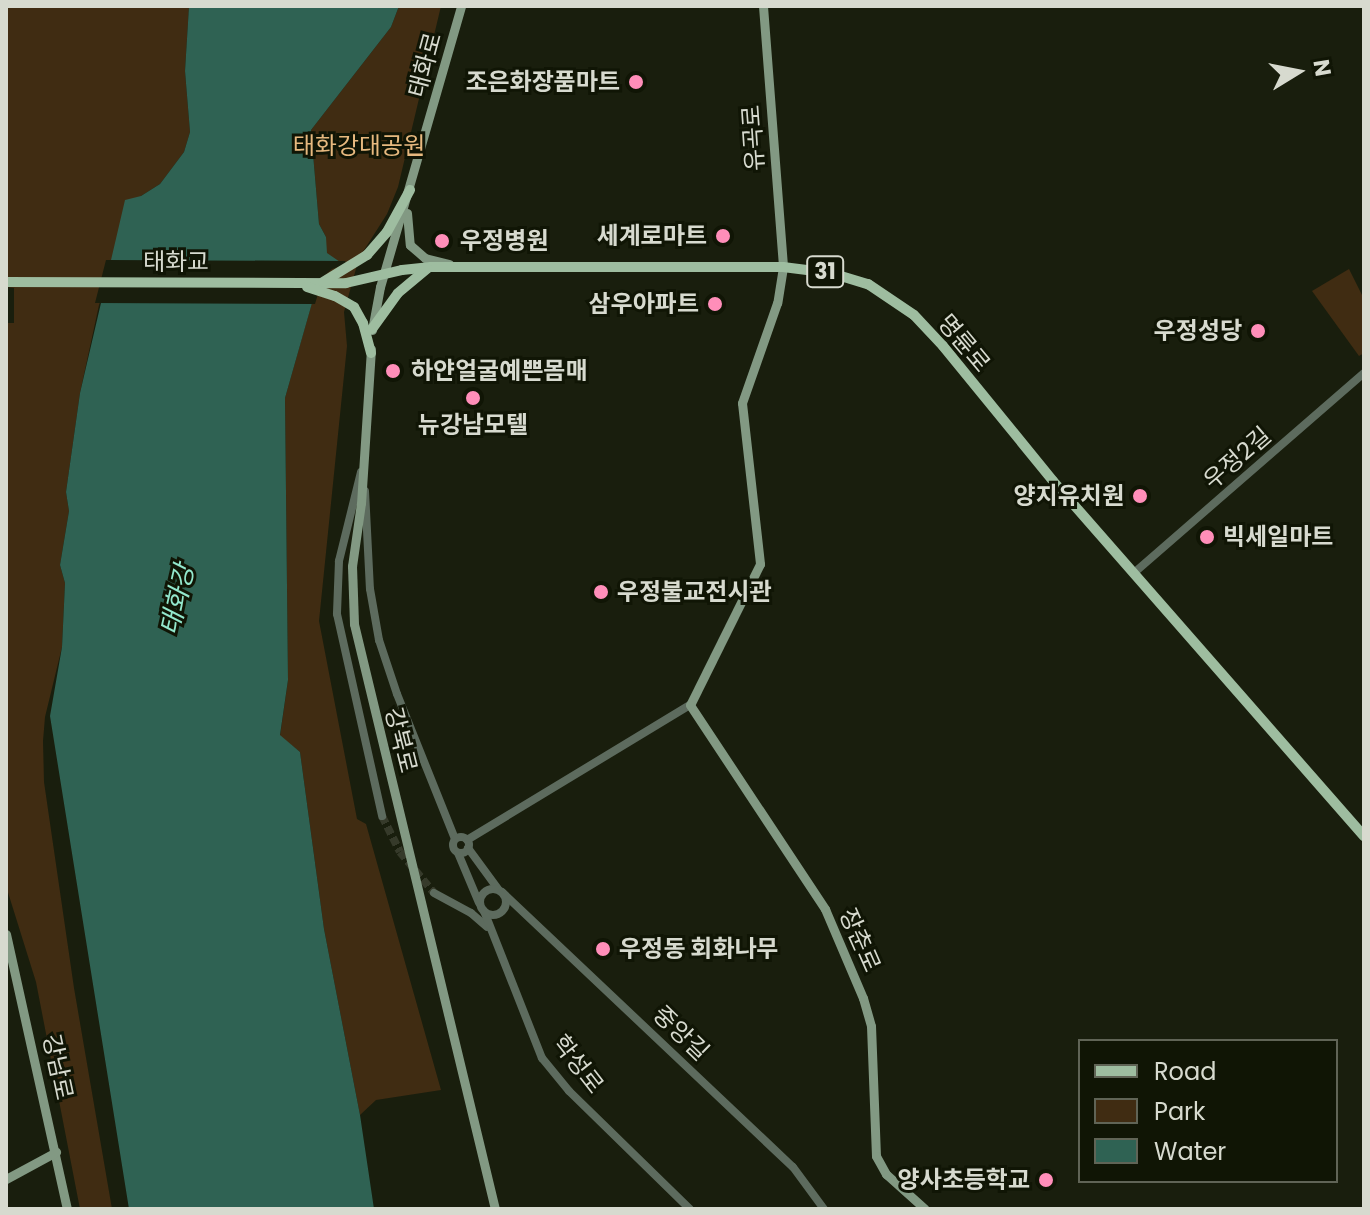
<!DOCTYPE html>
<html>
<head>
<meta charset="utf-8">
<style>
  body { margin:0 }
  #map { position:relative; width:1370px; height:1215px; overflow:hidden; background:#191e0d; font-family:Poppins,"Noto Sans KR",sans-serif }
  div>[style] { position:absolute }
  .green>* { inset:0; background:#402c12 }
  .water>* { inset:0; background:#2f6253 }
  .pier>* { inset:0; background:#191e0d }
  .tertiary-tunnel>* { height:8px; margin-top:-4px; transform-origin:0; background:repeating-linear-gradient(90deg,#363a2a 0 8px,transparent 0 12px) }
  .tertiary>* { height:8px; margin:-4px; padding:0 4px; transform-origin:4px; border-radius:4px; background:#5d6b5e }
  .tertiary>.ring { margin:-4px; padding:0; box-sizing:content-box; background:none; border:8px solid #5d6b5e; border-radius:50% }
  .secondary>* { height:9px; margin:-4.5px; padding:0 4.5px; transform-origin:4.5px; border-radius:4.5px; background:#829983 }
  .primary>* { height:10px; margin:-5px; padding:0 5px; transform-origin:5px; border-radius:5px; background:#9ebda0 }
  .dots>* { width:22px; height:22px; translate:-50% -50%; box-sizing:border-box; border:4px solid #101505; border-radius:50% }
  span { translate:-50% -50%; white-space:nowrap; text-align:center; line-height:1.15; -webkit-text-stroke:6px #101505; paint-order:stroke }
  .shield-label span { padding:2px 6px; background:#101505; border:2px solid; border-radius:6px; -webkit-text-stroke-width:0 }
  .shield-label { font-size:22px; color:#d7dacf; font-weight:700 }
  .street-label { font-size:24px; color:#d7dacf }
  .poi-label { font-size:24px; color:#d7dacf; font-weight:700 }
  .right { translate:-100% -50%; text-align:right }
  .left { translate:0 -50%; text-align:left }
  .park-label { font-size:24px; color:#e7b97f }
  .water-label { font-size:26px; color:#93e8cd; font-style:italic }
  .frame { position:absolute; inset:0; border:8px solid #d7dacf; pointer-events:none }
  .legend { position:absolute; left:1078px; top:1039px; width:260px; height:144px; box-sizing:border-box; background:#101505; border:2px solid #606456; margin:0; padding:10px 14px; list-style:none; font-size:24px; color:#d7dacf }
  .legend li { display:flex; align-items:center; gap:16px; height:40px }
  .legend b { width:40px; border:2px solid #606456 }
  .north { position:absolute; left:1258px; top:32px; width:80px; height:80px; -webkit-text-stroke:6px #101505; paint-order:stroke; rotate:80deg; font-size:22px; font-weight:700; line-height:32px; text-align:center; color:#d7dacf }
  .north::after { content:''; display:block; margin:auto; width:28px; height:36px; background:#d7dacf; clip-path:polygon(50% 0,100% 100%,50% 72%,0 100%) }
</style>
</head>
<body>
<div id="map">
  <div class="green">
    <div style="clip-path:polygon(6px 6px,189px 6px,185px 71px,190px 132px,184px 152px,160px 184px,141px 196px,99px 305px,80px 393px,66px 492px,69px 511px,60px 565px,65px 583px,62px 647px,45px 717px,43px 741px,44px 782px,74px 988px,112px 1209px,80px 1209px,36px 982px,6px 886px,6px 323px,14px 323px,14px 288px,6px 287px)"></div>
    <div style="clip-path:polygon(399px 6px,441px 6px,398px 187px,387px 214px,359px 258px,344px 312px,347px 346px,319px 621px,357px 819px,366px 824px,441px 1090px,376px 1100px,360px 1115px,324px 929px,300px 752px,280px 736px,288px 680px,285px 398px,326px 253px,326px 237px,319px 224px,311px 130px,391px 27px)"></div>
    <div style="clip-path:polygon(1349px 269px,1364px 299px,1364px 353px,1359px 356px,1312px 291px)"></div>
  </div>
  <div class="water">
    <div style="clip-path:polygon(189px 6px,399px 6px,391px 27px,311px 130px,319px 224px,326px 237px,327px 253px,343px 264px,331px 265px,320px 275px,285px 398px,288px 680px,280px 735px,300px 752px,324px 929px,360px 1115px,374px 1209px,129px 1209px,50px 716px,62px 647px,65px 583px,60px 565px,69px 511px,66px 492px,80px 393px,125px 200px,141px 196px,160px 184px,184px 152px,190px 132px,185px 71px)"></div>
  </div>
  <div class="pier">
    <div style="clip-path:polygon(106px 260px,345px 261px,347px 264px,332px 269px,323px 277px,315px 304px,95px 303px)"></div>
  </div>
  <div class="tertiary-tunnel">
    <div style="left:382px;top:816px;width:40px;rotate:63.4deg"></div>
    <div style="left:400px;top:852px;width:53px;rotate:50.3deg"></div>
  </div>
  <div class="tertiary">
    <div style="left:361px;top:472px;width:92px;rotate:103.9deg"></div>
    <div style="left:339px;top:561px;width:53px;rotate:92.2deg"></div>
    <div style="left:337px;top:614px;width:207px;rotate:77.4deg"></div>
    <div style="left:365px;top:491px;width:98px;rotate:87.1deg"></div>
    <div style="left:370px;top:589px;width:52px;rotate:80deg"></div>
    <div style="left:379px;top:640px;width:57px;rotate:71.6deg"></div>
    <div style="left:397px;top:694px;width:156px;rotate:68.2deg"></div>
    <div style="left:1135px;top:572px;width:303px;rotate:-41deg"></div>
    <div class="ring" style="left:453px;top:837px;width:8px;height:8px"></div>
    <div style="left:467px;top:840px;width:261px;rotate:-31.2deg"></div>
    <div style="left:468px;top:848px;width:51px;rotate:53.8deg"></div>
    <div style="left:458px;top:853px;width:54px;rotate:67.2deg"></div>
    <div class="ring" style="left:480px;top:889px;width:18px;height:18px"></div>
    <div style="left:502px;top:892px;width:400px;rotate:43.4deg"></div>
    <div style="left:793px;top:1167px;width:52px;rotate:53.6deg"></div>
    <div style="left:434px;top:893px;width:42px;rotate:28.4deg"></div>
    <div style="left:471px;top:913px;width:21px;rotate:41deg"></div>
    <div style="left:484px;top:911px;width:158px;rotate:68.5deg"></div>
    <div style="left:542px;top:1058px;width:43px;rotate:50.7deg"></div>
    <div style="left:569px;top:1091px;width:169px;rotate:44.3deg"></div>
  </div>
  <div class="secondary">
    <div style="left:763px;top:6px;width:262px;rotate:85.6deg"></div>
    <div style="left:783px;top:267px;width:36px;rotate:99deg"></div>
    <div style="left:777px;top:303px;width:106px;rotate:109.3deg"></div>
    <div style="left:742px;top:403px;width:162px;rotate:83.6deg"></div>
    <div style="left:760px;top:564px;width:157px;rotate:116.4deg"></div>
    <div style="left:690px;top:705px;width:245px;rotate:56.5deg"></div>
    <div style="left:825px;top:909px;width:97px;rotate:66.9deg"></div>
    <div style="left:863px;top:998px;width:29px;rotate:74deg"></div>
    <div style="left:871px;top:1026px;width:130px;rotate:87.8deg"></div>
    <div style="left:876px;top:1156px;width:21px;rotate:61deg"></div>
    <div style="left:886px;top:1174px;width:52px;rotate:41.9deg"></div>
    <div style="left:407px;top:213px;width:32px;rotate:85deg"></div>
    <div style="left:410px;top:245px;width:20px;rotate:41deg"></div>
    <div style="left:425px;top:258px;width:25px;rotate:14deg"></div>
    <div style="left:372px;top:330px;width:44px;rotate:-79.5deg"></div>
    <div style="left:380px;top:287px;width:292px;rotate:-73.9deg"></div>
    <div style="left:371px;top:349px;width:154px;rotate:93.7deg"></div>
    <div style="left:361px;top:503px;width:64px;rotate:98.1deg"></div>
    <div style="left:352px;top:566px;width:58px;rotate:88deg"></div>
    <div style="left:354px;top:624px;width:602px;rotate:76.45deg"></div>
    <div style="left:6px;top:934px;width:282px;rotate:77.5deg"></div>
    <div style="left:6px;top:1179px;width:57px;rotate:-28.4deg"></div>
  </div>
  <div class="primary">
    <div style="left:6px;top:282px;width:340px;rotate:0.2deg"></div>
    <div style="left:346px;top:283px;width:57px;rotate:-13.1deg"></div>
    <div style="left:402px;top:270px;width:29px;rotate:-6deg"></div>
    <div style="left:431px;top:267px;width:352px"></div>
    <div style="left:783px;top:267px;width:48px;rotate:7.1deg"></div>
    <div style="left:831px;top:273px;width:39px;rotate:17deg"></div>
    <div style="left:868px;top:284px;width:55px;rotate:34deg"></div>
    <div style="left:914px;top:315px;width:42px;rotate:46.9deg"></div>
    <div style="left:943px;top:346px;width:174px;rotate:50.8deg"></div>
    <div style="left:1053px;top:481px;width:472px;rotate:48.8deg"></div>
    <div style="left:323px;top:282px;width:52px;rotate:-31.5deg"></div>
    <div style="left:367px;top:255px;width:30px;rotate:-49deg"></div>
    <div style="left:387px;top:232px;width:48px;rotate:-61.3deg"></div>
    <div style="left:307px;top:287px;width:29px;rotate:18deg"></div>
    <div style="left:335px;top:296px;width:22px;rotate:30deg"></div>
    <div style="left:354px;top:307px;width:18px;rotate:61deg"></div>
    <div style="left:363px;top:323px;width:31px;rotate:75deg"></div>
    <div style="left:372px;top:329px;width:44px;rotate:-54.2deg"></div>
    <div style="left:398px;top:293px;width:38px;rotate:-40deg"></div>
  </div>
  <div class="dots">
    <div style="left:636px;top:82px;background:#ff8eb9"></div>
    <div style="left:723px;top:236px;background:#ff8eb9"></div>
    <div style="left:442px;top:241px;background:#ff8eb9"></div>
    <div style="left:715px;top:304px;background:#ff8eb9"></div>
    <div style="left:1258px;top:331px;background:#ff8eb9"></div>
    <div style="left:393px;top:371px;background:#ff8eb9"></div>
    <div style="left:473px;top:398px;background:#ff8eb9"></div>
    <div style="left:1140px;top:496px;background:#ff8eb9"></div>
    <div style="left:1207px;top:537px;background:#ff8eb9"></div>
    <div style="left:601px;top:592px;background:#ff8eb9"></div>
    <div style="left:603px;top:949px;background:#ff8eb9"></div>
    <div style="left:1046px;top:1180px;background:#ff8eb9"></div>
  </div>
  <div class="shield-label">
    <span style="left:825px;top:272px">31</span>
  </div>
  <div class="street-label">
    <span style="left:425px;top:65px;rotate:-75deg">태화로</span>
    <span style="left:753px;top:138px;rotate:-94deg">유곡로</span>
    <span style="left:176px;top:262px">태화교</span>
    <span style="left:964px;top:343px;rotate:50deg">명륜로</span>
    <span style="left:1237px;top:458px;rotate:-41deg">우정2길</span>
    <span style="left:401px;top:740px;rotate:76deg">강북로</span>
    <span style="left:860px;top:940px;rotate:66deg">장춘로</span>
    <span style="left:681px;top:1033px;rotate:44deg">중앙길</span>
    <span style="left:578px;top:1064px;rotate:52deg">학성로</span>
    <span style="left:58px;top:1067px;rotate:78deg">강남로</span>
  </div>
  <div class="poi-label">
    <span class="right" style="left:620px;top:82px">조은화장품마트</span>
    <span class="right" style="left:707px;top:236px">세계로마트</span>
    <span class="left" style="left:460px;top:241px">우정병원</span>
    <span class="right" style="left:699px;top:304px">삼우아파트</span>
    <span class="right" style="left:1242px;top:331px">우정성당</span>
    <span class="left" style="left:411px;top:371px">하얀얼굴예쁜몸매</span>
    <span style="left:473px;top:425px">뉴강남모텔</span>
    <span class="right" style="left:1124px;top:496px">양지유치원</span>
    <span class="left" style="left:1223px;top:537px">빅세일마트</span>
    <span class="left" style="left:617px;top:592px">우정불교전시관</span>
    <span class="left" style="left:619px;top:949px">우정동 회화나무</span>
    <span class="right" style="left:1030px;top:1180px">양사초등학교</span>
  </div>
  <div class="park-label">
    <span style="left:359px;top:146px">태화강대공원</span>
  </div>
  <div class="water-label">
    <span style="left:178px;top:600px;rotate:-77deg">태화강</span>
  </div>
  <div class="frame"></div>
  <ul class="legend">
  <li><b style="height:10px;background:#9ebda0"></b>Road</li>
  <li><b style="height:22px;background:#402c12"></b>Park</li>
  <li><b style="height:22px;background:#2f6253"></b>Water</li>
  </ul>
  <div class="north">N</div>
</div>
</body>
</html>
